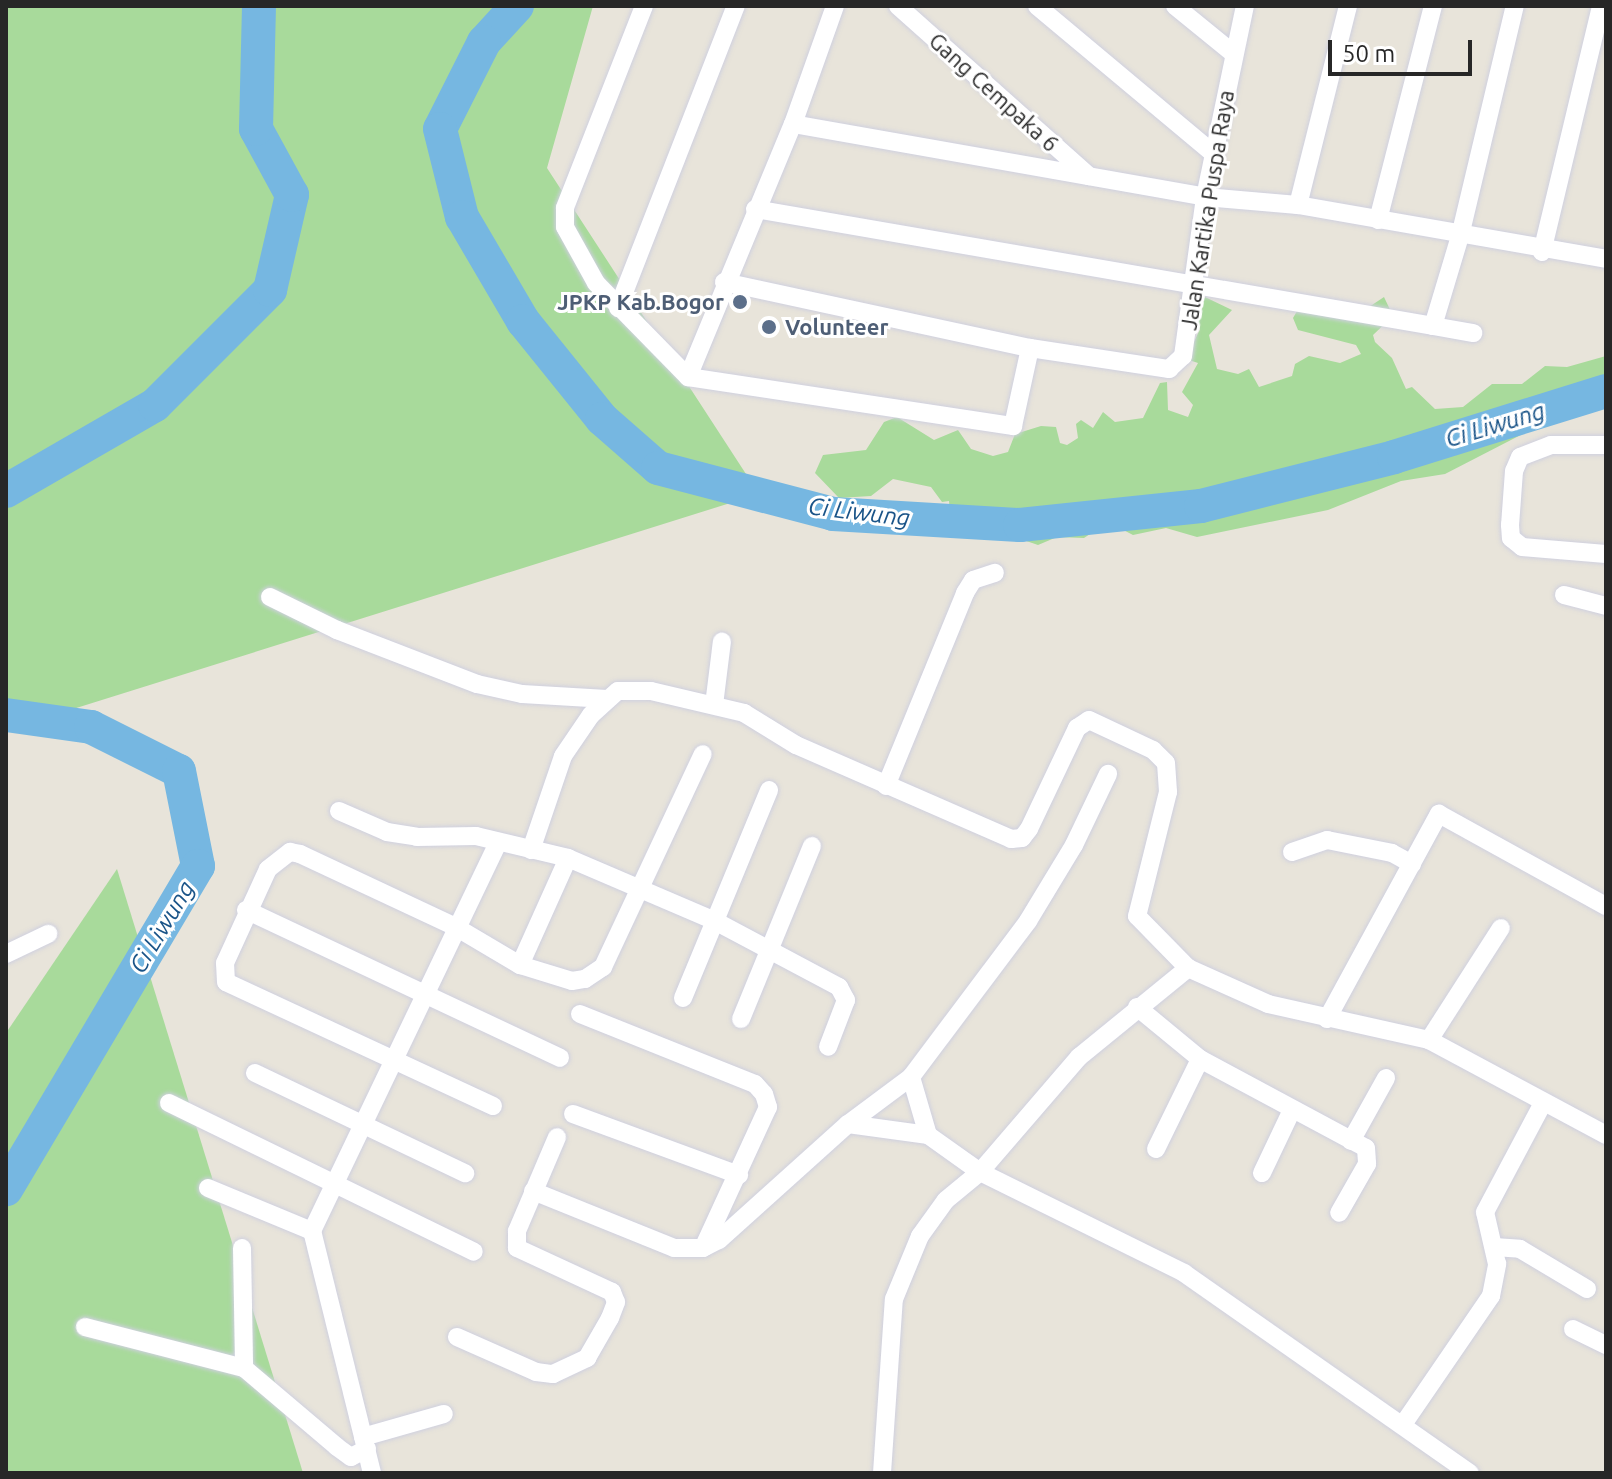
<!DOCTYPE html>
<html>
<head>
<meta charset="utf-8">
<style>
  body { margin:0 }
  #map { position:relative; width:1612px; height:1479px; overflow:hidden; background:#e8e4da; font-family:Ubuntu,sans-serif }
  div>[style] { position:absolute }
  .green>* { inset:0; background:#a8da9b }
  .river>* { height:34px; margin:-17px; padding:0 17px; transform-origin:17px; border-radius:17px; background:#76b7e1 }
  .roads { filter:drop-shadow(0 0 2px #cfd0df) drop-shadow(0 0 2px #cfd0df) }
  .minor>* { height:18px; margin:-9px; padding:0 9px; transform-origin:9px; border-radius:9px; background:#fff }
  .dots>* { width:22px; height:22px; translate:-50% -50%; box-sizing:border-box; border:4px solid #fff; border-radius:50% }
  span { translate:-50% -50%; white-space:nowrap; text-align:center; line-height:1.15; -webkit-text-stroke:6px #fff; paint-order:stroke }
  .street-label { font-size:22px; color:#272727 }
  .service-label { font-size:22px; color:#4e5e75; font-weight:700 }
  .right { translate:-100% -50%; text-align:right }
  .left { translate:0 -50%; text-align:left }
  .water-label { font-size:24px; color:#1a5488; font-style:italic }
  .frame { position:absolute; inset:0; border:8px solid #272727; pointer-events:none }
  .scale { position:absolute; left:1328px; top:40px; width:144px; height:36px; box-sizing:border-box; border:4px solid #272727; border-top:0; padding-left:10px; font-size:24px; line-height:28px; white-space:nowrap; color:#272727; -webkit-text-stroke:6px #fff; paint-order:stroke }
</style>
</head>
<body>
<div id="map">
  <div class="green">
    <div style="clip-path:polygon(6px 6px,593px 6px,547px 168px,759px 494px,6px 730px)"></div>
    <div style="clip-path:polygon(1205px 297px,1232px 310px,1209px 335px,1217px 369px,1238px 374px,1249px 369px,1259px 387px,1292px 376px,1295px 364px,1309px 356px,1340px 363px,1361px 354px,1356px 345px,1298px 330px,1293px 318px,1300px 306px,1360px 313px,1384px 297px,1393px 316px,1373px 335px,1375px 342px,1392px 358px,1406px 389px,1412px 387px,1435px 409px,1463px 407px,1492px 384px,1522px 384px,1545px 366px,1567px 367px,1606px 356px,1606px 404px,1542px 424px,1445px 474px,1401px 481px,1328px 510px,1197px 537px,1166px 528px,1133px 535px,1108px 522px,1084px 538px,1057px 537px,1038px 545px,1012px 536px,969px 536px,951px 525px,949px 501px,942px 502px,931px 487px,893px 479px,871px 496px,839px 498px,815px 473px,823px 455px,866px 450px,884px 422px,897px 417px,934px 440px,958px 430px,971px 449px,993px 456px,1008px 452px,1015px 434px,1041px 426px,1056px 427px,1060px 443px,1067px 445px,1078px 438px,1076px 424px,1081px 420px,1093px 428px,1103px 412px,1115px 422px,1143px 418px,1160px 383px,1167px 382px,1168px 410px,1188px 417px,1193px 405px,1182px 392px,1198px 363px,1186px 359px,1200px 329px,1192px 319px)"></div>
    <div style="clip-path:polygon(117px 869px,303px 1473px,6px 1473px,6px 1033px)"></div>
  </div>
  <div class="river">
    <div style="left:517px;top:6px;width:49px;rotate:132.5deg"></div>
    <div style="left:484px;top:42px;width:97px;rotate:116.8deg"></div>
    <div style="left:440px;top:129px;width:91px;rotate:76deg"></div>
    <div style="left:462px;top:217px;width:121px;rotate:59.6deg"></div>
    <div style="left:523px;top:321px;width:126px;rotate:51.1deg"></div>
    <div style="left:602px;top:419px;width:74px;rotate:41.2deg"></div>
    <div style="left:658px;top:468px;width:181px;rotate:14.7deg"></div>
    <div style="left:833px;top:514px;width:187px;rotate:3.4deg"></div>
    <div style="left:1020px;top:525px;width:182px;rotate:-6deg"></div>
    <div style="left:1201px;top:506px;width:199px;rotate:-14.2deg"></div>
    <div style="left:1394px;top:457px;width:222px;rotate:-17.3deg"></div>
    <div style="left:6px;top:491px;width:172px;rotate:-30deg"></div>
    <div style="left:155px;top:405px;width:163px;rotate:-45deg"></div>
    <div style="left:270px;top:290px;width:98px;rotate:-77deg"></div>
    <div style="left:292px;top:195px;width:75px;rotate:-118.6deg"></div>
    <div style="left:256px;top:129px;width:123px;rotate:-88.6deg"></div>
    <div style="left:6px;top:715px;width:86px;rotate:8deg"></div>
    <div style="left:91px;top:727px;width:98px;rotate:26.6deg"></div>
    <div style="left:179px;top:771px;width:97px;rotate:78.7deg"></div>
    <div style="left:198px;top:866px;width:376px;rotate:120.7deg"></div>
  </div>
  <div class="roads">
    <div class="minor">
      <div style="left:644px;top:6px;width:217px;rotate:111.4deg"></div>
      <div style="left:565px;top:208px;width:19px;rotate:90deg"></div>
      <div style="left:565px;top:227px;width:64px;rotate:61deg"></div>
      <div style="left:596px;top:283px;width:132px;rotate:45.6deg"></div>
      <div style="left:688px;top:377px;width:329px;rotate:8.6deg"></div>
      <div style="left:1013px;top:426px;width:80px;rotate:-77.7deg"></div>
      <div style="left:898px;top:6px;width:256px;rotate:41.7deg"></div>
      <div style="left:1037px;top:6px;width:232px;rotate:39.9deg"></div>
      <div style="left:1175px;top:6px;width:76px;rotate:39.1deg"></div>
      <div style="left:793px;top:124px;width:418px;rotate:10deg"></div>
      <div style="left:1205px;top:197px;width:93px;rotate:4.9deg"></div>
      <div style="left:1298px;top:205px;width:313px;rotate:9.9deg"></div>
      <div style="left:1298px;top:205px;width:205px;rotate:-75.9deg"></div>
      <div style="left:755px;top:209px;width:688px;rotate:9.79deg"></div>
      <div style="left:1433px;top:326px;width:94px;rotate:-73.3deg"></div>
      <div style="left:1460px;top:236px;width:236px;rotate:-76.6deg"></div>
      <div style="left:1378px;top:220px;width:221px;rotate:-75.6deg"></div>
      <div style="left:1542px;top:252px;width:253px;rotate:-76.5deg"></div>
      <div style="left:724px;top:282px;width:313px;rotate:12.2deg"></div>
      <div style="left:1030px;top:348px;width:141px;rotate:8.6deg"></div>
      <div style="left:1169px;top:369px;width:19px;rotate:-43deg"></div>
      <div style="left:1183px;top:356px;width:161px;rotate:-82.1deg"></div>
      <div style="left:1205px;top:197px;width:195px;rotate:-78.2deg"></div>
      <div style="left:618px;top:308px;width:324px;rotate:-68.7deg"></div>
      <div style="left:1433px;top:326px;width:41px;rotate:9.9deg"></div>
      <div style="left:688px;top:377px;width:274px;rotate:-67.5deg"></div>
      <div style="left:793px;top:124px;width:125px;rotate:-70.4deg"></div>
      <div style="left:1606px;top:445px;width:55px;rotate:180deg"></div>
      <div style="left:1551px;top:445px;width:33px;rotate:159deg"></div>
      <div style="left:1520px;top:457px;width:15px;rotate:113deg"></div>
      <div style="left:1514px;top:471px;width:54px;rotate:94.2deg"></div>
      <div style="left:1510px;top:525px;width:13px;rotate:86deg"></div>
      <div style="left:1511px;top:538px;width:14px;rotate:39deg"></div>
      <div style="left:1522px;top:547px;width:84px;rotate:4.8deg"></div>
      <div style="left:1564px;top:595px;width:43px;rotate:14.7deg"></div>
      <div style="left:270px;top:597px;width:75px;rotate:26.2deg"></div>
      <div style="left:337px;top:630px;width:150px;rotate:21.1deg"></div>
      <div style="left:477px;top:684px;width:46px;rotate:12.5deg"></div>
      <div style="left:522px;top:694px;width:85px;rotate:3.4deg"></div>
      <div style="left:714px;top:705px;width:64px;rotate:-82.9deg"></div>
      <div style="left:886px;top:786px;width:209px;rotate:-67.7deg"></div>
      <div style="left:965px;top:593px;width:15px;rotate:-58deg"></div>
      <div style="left:973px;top:580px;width:23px;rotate:-18deg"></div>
      <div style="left:339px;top:811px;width:52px;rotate:23.6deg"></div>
      <div style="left:387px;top:832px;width:30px;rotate:9deg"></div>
      <div style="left:417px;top:837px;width:59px;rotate:-1deg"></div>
      <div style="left:476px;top:836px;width:95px;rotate:13.4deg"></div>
      <div style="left:568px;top:858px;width:158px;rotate:23.2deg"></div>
      <div style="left:713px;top:920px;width:143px;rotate:28deg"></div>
      <div style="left:839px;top:987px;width:15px;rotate:62deg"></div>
      <div style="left:846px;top:1000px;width:50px;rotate:111deg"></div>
      <div style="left:531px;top:850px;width:99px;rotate:-71.2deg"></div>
      <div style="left:563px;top:756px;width:50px;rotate:-55.7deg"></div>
      <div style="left:591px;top:715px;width:36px;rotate:-42deg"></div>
      <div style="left:618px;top:691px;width:33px"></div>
      <div style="left:651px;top:691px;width:96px;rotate:13.3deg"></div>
      <div style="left:744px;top:713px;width:61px;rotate:31.6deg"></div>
      <div style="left:796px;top:745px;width:235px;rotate:23.6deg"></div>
      <div style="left:1011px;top:839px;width:11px;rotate:-5deg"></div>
      <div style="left:1022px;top:838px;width:11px;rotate:-52deg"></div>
      <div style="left:1029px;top:829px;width:112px;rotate:-64.6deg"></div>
      <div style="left:1077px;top:728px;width:14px;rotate:-34deg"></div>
      <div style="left:1089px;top:720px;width:71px;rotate:25.1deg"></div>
      <div style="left:1153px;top:750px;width:18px;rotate:45deg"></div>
      <div style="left:1166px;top:763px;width:29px;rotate:86deg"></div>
      <div style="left:1168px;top:792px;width:128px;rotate:104deg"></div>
      <div style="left:1137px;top:916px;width:73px;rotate:45.6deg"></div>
      <div style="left:1188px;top:968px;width:88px;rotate:24.2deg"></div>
      <div style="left:1268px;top:1004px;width:165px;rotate:12.6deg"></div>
      <div style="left:1429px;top:1040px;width:201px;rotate:28.2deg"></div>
      <div style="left:1292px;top:852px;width:37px;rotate:-19deg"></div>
      <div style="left:1327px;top:840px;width:66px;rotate:11.3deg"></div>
      <div style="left:1392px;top:853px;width:23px;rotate:29deg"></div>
      <div style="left:246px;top:910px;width:347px;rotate:25.2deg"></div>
      <div style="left:6px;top:954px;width:47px;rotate:-25.5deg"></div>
      <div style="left:520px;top:965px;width:117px;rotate:-65.8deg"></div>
      <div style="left:683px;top:998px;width:225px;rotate:-67.5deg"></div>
      <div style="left:1137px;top:1007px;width:82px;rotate:39.5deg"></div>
      <div style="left:1200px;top:1059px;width:188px;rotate:28.2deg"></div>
      <div style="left:1366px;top:1148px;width:16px;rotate:86deg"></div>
      <div style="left:1367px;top:1164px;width:56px;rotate:119.7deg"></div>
      <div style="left:580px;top:1014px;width:188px;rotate:21.8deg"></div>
      <div style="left:755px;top:1084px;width:13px;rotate:48deg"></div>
      <div style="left:764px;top:1094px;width:14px;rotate:73deg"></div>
      <div style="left:768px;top:1107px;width:155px;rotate:114.7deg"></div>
      <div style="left:741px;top:1019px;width:187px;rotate:-67.7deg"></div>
      <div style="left:1327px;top:1019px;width:234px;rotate:-61.4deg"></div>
      <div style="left:1439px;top:814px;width:191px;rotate:28.9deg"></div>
      <div style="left:1429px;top:1040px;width:133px;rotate:-57.3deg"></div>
      <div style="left:255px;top:1073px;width:233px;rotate:25.5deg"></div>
      <div style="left:911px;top:1077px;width:60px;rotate:73.7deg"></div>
      <div style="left:169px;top:1103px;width:339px;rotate:26deg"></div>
      <div style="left:493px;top:1106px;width:294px;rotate:-155.1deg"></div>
      <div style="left:226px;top:982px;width:19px;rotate:-93deg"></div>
      <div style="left:225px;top:963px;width:103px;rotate:-65.4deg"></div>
      <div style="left:268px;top:869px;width:28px;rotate:-38deg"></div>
      <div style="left:290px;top:852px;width:10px;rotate:11deg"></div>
      <div style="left:300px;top:854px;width:170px;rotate:25.1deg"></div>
      <div style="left:454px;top:926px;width:77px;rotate:30.6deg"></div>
      <div style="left:520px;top:965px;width:54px;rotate:17.1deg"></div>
      <div style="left:572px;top:981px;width:13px;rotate:-9deg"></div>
      <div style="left:585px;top:979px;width:22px;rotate:-34deg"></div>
      <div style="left:603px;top:967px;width:235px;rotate:-64.9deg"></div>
      <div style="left:573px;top:1114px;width:177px;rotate:20.2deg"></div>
      <div style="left:848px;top:1124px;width:81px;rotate:7.8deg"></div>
      <div style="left:928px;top:1135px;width:64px;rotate:35.4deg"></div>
      <div style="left:980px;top:1172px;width:228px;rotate:26.3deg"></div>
      <div style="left:1184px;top:1273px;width:349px;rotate:35deg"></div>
      <div style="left:1351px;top:1141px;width:72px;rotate:-60.9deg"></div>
      <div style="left:1156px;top:1149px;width:100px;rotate:-63.9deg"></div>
      <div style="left:1262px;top:1173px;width:68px;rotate:-64.6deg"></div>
      <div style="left:208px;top:1188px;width:113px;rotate:22.5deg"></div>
      <div style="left:533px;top:1191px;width:152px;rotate:22deg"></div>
      <div style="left:674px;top:1248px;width:29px"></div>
      <div style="left:703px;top:1248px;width:18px;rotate:-27deg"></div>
      <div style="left:719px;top:1240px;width:173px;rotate:-42deg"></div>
      <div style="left:848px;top:1124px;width:79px;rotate:-36.7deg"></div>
      <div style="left:911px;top:1077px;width:195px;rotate:-53.1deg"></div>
      <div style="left:1028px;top:921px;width:89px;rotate:-58.8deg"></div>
      <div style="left:1074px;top:845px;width:79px;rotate:-64.4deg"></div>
      <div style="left:1494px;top:1247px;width:26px;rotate:4deg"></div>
      <div style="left:1520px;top:1249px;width:78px;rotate:30.8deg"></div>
      <div style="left:242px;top:1248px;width:120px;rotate:89deg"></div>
      <div style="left:85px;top:1327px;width:164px;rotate:14.5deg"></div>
      <div style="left:244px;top:1368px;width:122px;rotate:40.3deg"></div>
      <div style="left:337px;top:1447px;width:17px;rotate:36deg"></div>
      <div style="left:351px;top:1457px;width:18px;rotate:-27deg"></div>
      <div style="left:1573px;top:1329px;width:37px;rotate:26deg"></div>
      <div style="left:457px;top:1337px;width:86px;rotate:23.9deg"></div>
      <div style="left:536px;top:1372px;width:17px;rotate:7deg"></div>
      <div style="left:553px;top:1374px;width:38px;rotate:-25deg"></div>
      <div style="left:587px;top:1358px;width:46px;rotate:-60.1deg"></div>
      <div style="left:610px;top:1318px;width:17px;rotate:-69deg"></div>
      <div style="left:616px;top:1302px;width:11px;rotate:-112deg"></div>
      <div style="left:612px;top:1292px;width:105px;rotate:-155.1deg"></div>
      <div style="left:517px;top:1248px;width:17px;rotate:-90deg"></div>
      <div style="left:517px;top:1231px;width:102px;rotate:-66.9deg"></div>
      <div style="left:1404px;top:1423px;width:154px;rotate:-55.6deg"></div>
      <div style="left:1491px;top:1296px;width:33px;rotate:-79deg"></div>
      <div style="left:1497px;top:1264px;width:53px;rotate:-103deg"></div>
      <div style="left:1485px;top:1212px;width:123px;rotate:-62deg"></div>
      <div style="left:363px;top:1437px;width:84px;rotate:-15.9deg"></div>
      <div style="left:372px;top:1473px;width:249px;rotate:-103.9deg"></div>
      <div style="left:312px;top:1231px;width:431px;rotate:-64.4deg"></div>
      <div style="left:882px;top:1473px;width:174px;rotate:-86.1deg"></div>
      <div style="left:894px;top:1299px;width:68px;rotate:-67.6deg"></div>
      <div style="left:920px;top:1236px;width:44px;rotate:-54.2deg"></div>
      <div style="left:946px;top:1200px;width:44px;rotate:-39.5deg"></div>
      <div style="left:980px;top:1172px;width:152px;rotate:-49.3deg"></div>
      <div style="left:1079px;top:1057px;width:141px;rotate:-39.2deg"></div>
    </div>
  </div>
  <div class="dots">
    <div style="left:740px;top:302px;background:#5c6f8a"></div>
    <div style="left:769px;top:327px;background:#5c6f8a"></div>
  </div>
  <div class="street-label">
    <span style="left:994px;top:92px;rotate:42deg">Gang Cempaka 6</span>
    <span style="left:1207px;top:210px;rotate:-81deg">Jalan Kartika Puspa Raya</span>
  </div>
  <div class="service-label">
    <span class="right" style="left:724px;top:302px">JPKP Kab.Bogor</span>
    <span class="left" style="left:785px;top:327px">Volunteer</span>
  </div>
  <div class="water-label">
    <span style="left:1495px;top:425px;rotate:-17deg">Ci Liwung</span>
    <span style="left:859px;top:512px;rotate:7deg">Ci Liwung</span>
    <span style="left:162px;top:927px;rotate:-59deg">Ci Liwung</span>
  </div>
  <div class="frame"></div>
  <div class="scale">50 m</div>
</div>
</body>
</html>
